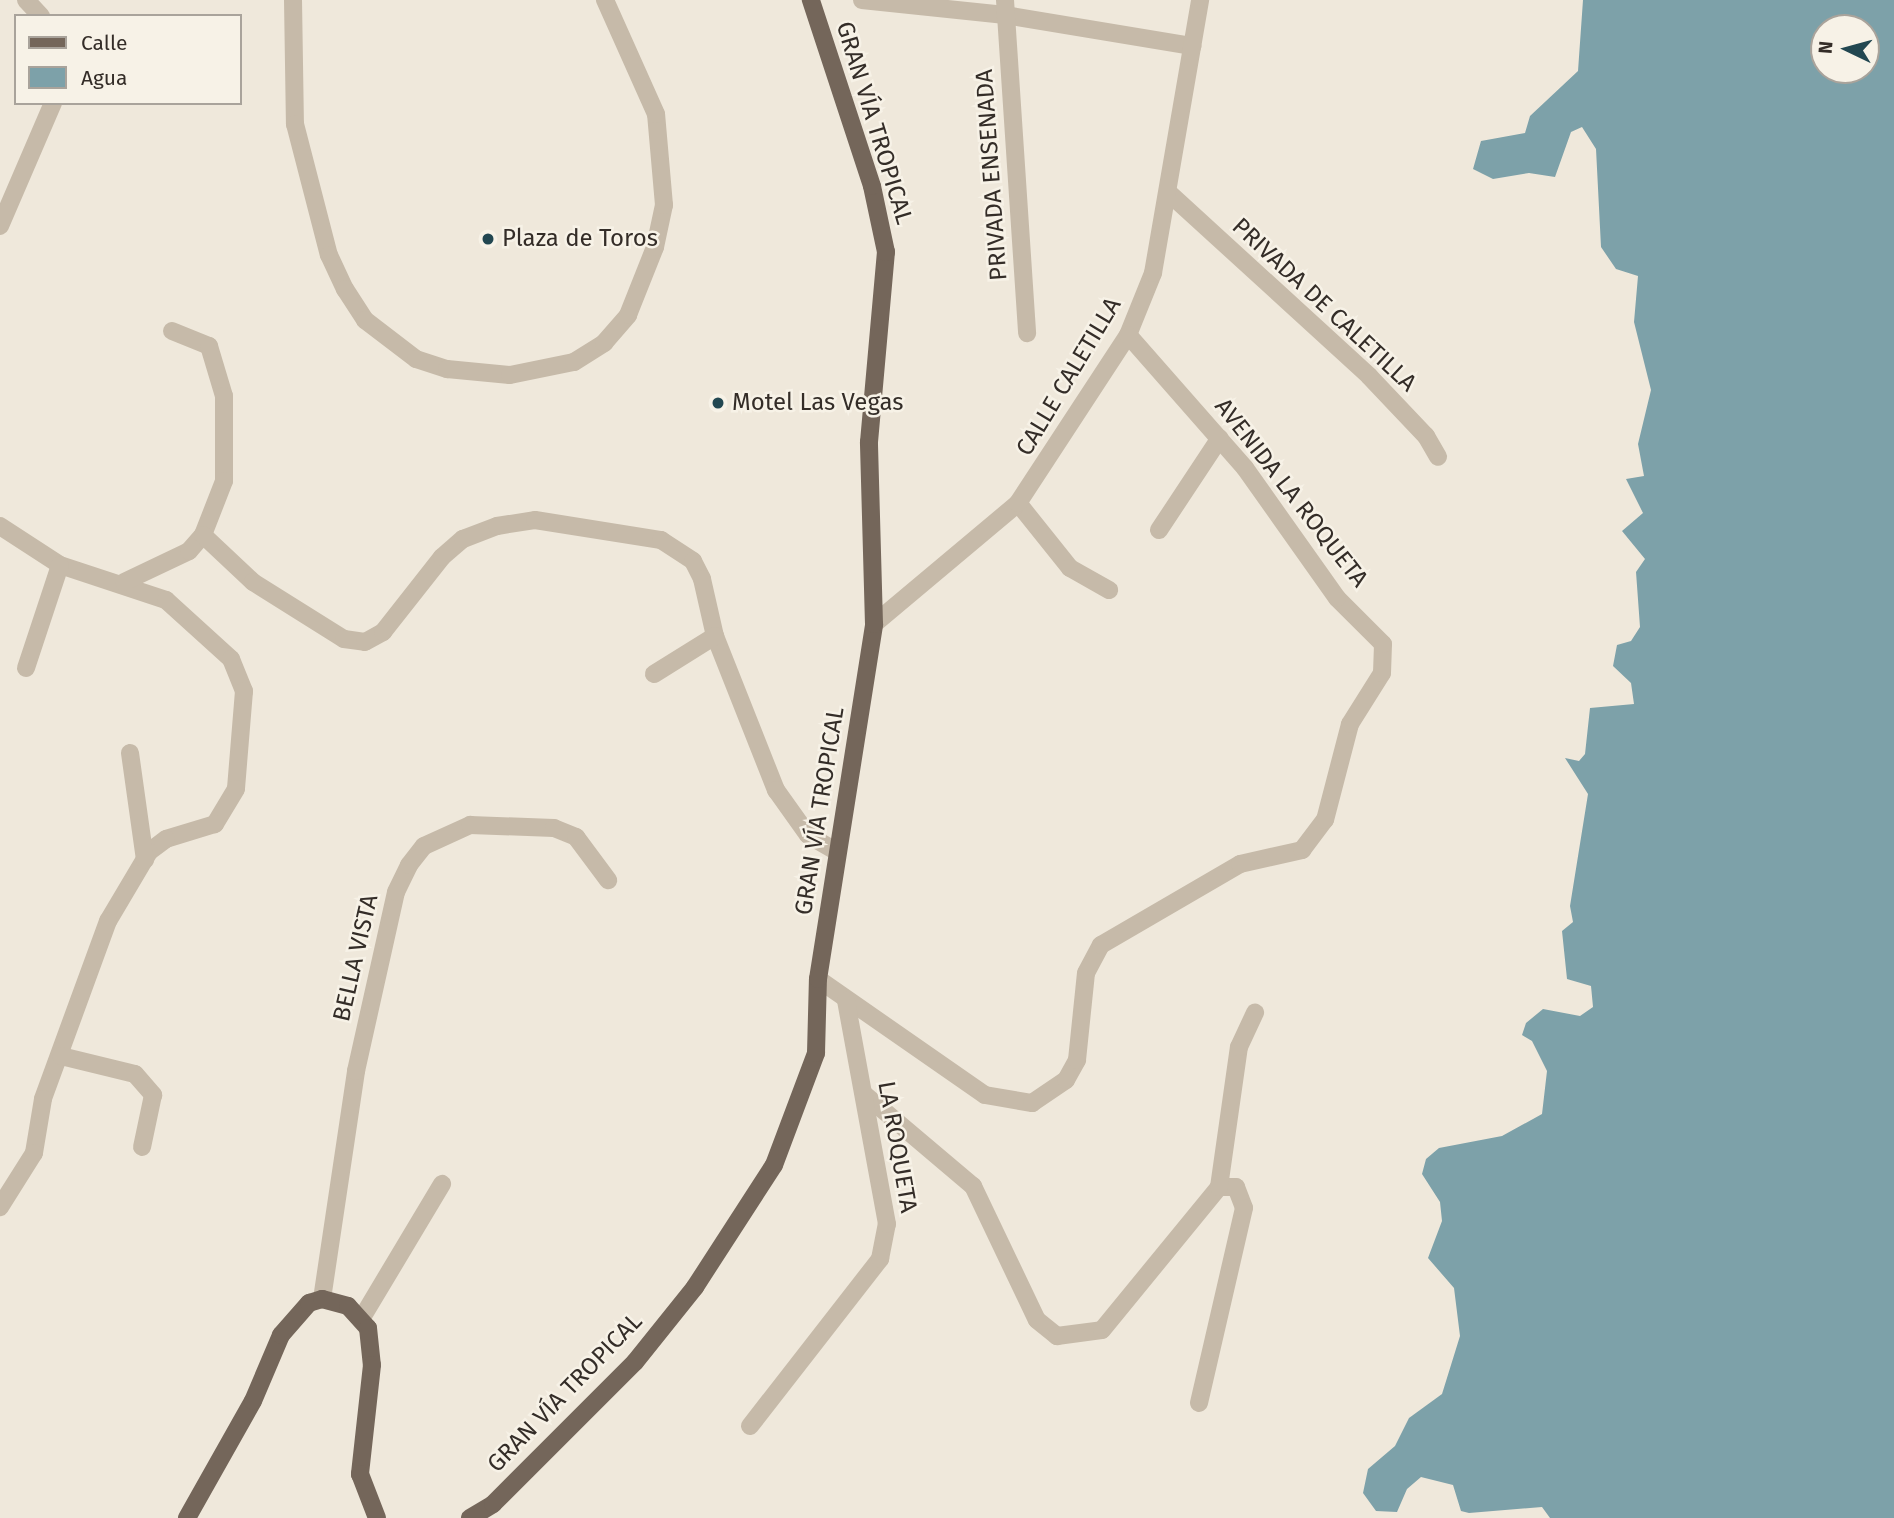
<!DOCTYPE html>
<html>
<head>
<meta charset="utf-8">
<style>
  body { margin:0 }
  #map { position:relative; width:1894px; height:1518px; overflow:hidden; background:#efe8db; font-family:"Fira Sans",sans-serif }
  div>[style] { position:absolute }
  .water>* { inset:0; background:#7da1a9 }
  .minor>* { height:18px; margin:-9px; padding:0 9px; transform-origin:9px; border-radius:9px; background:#c6baa9 }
  .major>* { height:18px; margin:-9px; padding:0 9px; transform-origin:9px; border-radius:9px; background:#74665a }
  .dots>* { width:19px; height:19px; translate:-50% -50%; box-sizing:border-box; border:4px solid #f7f2e7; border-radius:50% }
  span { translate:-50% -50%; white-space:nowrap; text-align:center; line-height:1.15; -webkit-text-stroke:5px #f7f2e7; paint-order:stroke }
  .street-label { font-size:24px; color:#342d28 }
  .poi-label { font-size:24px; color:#342d28 }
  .left { translate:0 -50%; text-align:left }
  .legend { position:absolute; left:14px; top:14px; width:228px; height:91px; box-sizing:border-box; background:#f7f2e7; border:2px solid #a9a39b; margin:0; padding:9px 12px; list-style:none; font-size:21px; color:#342d28 }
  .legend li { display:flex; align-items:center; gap:14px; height:35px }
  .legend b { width:35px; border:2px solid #a9a39b }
  .north { position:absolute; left:1810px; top:14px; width:70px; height:70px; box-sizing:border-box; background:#f7f2e7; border:2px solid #a9a39b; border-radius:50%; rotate:275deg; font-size:19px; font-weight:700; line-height:28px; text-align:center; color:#342d28 }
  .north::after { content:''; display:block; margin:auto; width:24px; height:32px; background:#224751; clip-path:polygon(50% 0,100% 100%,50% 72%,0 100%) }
</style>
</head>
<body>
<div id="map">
  <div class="water">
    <div style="clip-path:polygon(evenodd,1583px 0,1894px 0,1894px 1518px,1550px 1518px,1542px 1507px,1469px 1513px,1461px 1511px,1453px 1485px,1421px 1477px,1407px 1489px,1397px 1512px,1376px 1511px,1363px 1493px,1368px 1469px,1395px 1446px,1409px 1418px,1442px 1394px,1460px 1336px,1454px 1288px,1428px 1258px,1442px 1221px,1440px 1202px,1422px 1174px,1426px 1159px,1439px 1148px,1502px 1136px,1542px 1114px,1547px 1071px,1532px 1041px,1522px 1035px,1526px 1023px,1543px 1009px,1580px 1016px,1593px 1007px,1591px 986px,1567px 979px,1562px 931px,1573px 922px,1570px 906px,1588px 794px,1565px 758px,1579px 761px,1585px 754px,1590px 708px,1634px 704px,1631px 683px,1613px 666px,1617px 645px,1631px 641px,1640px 627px,1636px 572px,1645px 559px,1622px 531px,1643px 513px,1626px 479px,1644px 476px,1638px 444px,1651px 390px,1634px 322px,1638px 276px,1616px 269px,1601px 247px,1596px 149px,1582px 127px,1571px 132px,1555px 177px,1529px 173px,1493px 179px,1473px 169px,1481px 141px,1525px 133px,1530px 116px,1578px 71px,1583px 0,1824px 28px,1866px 28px,1866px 70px,1824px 70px,1824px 28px)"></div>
  </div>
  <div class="minor">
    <div style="left:26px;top:0;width:22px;rotate:47deg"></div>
    <div style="left:293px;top:0;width:124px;rotate:89.1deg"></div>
    <div style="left:295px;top:124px;width:135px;rotate:75.5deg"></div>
    <div style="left:329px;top:255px;width:38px;rotate:65deg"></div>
    <div style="left:345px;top:289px;width:37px;rotate:57deg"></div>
    <div style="left:365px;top:320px;width:64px;rotate:37.4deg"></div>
    <div style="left:416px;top:359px;width:33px;rotate:18deg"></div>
    <div style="left:447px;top:369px;width:63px;rotate:5.4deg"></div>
    <div style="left:510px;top:375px;width:65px;rotate:-11.5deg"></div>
    <div style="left:574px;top:362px;width:36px;rotate:-32deg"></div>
    <div style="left:604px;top:343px;width:37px;rotate:-49deg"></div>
    <div style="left:628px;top:315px;width:73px;rotate:-68.3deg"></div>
    <div style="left:655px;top:247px;width:43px;rotate:-77.9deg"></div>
    <div style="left:664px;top:205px;width:91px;rotate:-95deg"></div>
    <div style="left:656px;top:114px;width:125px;rotate:-114.1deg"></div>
    <div style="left:862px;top:0;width:144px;rotate:6deg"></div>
    <div style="left:1005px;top:15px;width:190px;rotate:9.4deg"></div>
    <div style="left:1005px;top:0;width:334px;rotate:86.2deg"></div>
    <div style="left:1170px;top:194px;width:270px;rotate:42.4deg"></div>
    <div style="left:1369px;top:376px;width:83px;rotate:46.5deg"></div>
    <div style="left:1426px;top:436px;width:24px;rotate:60deg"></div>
    <div style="left:0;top:226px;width:134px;rotate:-66.7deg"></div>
    <div style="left:172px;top:331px;width:40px;rotate:22deg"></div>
    <div style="left:209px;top:346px;width:52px;rotate:73.3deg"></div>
    <div style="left:224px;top:396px;width:85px;rotate:90deg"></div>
    <div style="left:224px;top:481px;width:58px;rotate:111.3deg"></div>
    <div style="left:1018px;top:503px;width:83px;rotate:51.3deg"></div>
    <div style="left:1070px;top:568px;width:45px;rotate:29.4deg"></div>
    <div style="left:0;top:526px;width:72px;rotate:33deg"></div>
    <div style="left:60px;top:565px;width:112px;rotate:18.3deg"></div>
    <div style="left:166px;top:600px;width:88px;rotate:42.2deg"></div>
    <div style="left:231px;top:659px;width:35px;rotate:68deg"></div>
    <div style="left:244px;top:691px;width:98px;rotate:94.7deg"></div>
    <div style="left:236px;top:789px;width:41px;rotate:121deg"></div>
    <div style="left:215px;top:824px;width:51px;rotate:163deg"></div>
    <div style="left:166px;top:839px;width:21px;rotate:143deg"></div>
    <div style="left:149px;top:852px;width:80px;rotate:120.7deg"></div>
    <div style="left:108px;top:921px;width:189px;rotate:110.1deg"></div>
    <div style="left:43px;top:1099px;width:55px;rotate:99.5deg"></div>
    <div style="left:34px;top:1153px;width:64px;rotate:122.2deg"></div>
    <div style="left:1159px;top:530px;width:110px;rotate:-56.5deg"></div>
    <div style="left:124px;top:582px;width:72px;rotate:-25.5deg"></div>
    <div style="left:189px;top:551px;width:21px;rotate:-49deg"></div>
    <div style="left:203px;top:535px;width:69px;rotate:43.2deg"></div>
    <div style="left:253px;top:582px;width:107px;rotate:32.1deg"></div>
    <div style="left:344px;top:639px;width:21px;rotate:8deg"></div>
    <div style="left:365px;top:642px;width:21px;rotate:-29deg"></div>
    <div style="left:383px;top:632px;width:95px;rotate:-51.8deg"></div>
    <div style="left:442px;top:557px;width:28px;rotate:-41deg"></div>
    <div style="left:463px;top:539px;width:36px;rotate:-21deg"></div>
    <div style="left:497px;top:526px;width:38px;rotate:-9deg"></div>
    <div style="left:535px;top:520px;width:128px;rotate:9deg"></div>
    <div style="left:661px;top:540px;width:38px;rotate:33deg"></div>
    <div style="left:693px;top:561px;width:20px;rotate:63deg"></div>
    <div style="left:702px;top:579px;width:58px;rotate:77.2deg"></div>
    <div style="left:715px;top:636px;width:166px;rotate:68.4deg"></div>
    <div style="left:776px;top:790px;width:55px;rotate:54.6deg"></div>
    <div style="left:808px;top:835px;width:34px;rotate:30deg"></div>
    <div style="left:874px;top:624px;width:188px;rotate:-40deg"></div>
    <div style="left:1018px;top:503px;width:201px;rotate:-56.8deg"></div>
    <div style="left:1128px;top:335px;width:67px;rotate:-68deg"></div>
    <div style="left:1153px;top:273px;width:277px;rotate:-80.2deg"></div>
    <div style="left:26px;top:668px;width:108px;rotate:-71.7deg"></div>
    <div style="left:654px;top:674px;width:72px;rotate:-31.9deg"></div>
    <div style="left:130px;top:753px;width:108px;rotate:82deg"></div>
    <div style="left:818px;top:979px;width:203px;rotate:34.8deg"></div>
    <div style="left:985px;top:1095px;width:48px;rotate:9.7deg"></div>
    <div style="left:1032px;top:1103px;width:41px;rotate:-34.1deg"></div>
    <div style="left:1066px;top:1080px;width:23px;rotate:-61deg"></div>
    <div style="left:1077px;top:1060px;width:87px;rotate:-84.1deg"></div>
    <div style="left:1086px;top:973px;width:32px;rotate:-62deg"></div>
    <div style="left:1101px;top:945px;width:161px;rotate:-30.2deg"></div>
    <div style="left:1240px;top:864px;width:64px;rotate:-12.7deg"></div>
    <div style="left:1302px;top:850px;width:38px;rotate:-53deg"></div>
    <div style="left:1325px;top:820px;width:99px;rotate:-75.4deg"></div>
    <div style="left:1350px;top:724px;width:60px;rotate:-57.9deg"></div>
    <div style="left:1382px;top:673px;width:29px;rotate:-88deg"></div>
    <div style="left:1383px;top:644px;width:65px;rotate:-135deg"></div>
    <div style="left:1337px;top:598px;width:159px;rotate:-125.3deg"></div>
    <div style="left:1245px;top:468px;width:177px;rotate:-131.3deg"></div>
    <div style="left:61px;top:1056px;width:76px;rotate:13.7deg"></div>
    <div style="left:135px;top:1074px;width:28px;rotate:49deg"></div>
    <div style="left:153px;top:1095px;width:53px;rotate:101.9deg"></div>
    <div style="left:864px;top:1094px;width:143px;rotate:40.2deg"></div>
    <div style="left:973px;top:1186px;width:148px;rotate:64.5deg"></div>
    <div style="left:1037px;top:1320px;width:26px;rotate:39deg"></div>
    <div style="left:1057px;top:1336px;width:45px;rotate:-7.6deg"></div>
    <div style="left:1102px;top:1330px;width:185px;rotate:-50.7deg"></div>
    <div style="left:1219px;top:1187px;width:17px"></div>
    <div style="left:1236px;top:1187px;width:22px;rotate:69deg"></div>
    <div style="left:1244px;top:1208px;width:200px;rotate:103deg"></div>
    <div style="left:1219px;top:1187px;width:141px;rotate:-81.9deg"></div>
    <div style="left:1239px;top:1047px;width:38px;rotate:-65deg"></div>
    <div style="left:322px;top:1299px;width:231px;rotate:-81.5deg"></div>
    <div style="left:356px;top:1071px;width:183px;rotate:-77.4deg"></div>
    <div style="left:396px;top:892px;width:30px;rotate:-64deg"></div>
    <div style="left:409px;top:865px;width:24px;rotate:-52deg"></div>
    <div style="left:424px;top:846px;width:51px;rotate:-24.5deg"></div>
    <div style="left:470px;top:825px;width:84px;rotate:2deg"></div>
    <div style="left:554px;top:828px;width:24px;rotate:22deg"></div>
    <div style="left:576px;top:837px;width:54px;rotate:53.3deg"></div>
    <div style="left:363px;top:1316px;width:154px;rotate:-59.1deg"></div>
    <div style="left:750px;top:1426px;width:212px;rotate:-52.1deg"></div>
    <div style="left:880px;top:1259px;width:36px;rotate:-79deg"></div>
    <div style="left:887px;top:1224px;width:227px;rotate:-100.4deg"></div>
  </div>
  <div class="major">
    <div style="left:187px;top:1518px;width:134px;rotate:-60.6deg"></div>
    <div style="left:253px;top:1401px;width:72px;rotate:-67deg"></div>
    <div style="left:281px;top:1335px;width:43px;rotate:-48.8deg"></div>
    <div style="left:309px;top:1303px;width:14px;rotate:-17deg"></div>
    <div style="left:322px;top:1299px;width:27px;rotate:15deg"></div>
    <div style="left:348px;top:1306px;width:30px;rotate:48deg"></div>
    <div style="left:368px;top:1328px;width:37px;rotate:84deg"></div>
    <div style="left:372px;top:1365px;width:110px;rotate:96.3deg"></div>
    <div style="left:360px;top:1474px;width:47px;rotate:68.9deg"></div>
    <div style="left:470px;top:1518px;width:27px;rotate:-31deg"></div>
    <div style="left:493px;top:1504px;width:201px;rotate:-45deg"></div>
    <div style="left:635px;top:1362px;width:96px;rotate:-51.3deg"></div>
    <div style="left:695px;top:1287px;width:145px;rotate:-57.1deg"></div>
    <div style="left:774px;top:1165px;width:120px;rotate:-69.4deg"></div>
    <div style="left:816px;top:1053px;width:74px;rotate:-88.5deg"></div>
    <div style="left:818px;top:979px;width:359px;rotate:-81deg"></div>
    <div style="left:874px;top:624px;width:182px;rotate:-91.6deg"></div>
    <div style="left:869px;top:442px;width:191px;rotate:-84.9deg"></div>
    <div style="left:886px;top:252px;width:67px;rotate:-102deg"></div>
    <div style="left:872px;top:186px;width:196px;rotate:-108.2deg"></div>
  </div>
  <div class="dots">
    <div style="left:488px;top:239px;background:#224751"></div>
    <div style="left:718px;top:403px;background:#224751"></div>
  </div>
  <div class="street-label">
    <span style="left:874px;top:123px;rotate:73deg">GRAN VÍA TROPICAL</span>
    <span style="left:992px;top:175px;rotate:-94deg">PRIVADA ENSENADA</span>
    <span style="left:1324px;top:305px;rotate:43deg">PRIVADA DE CALETILLA</span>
    <span style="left:1069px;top:377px;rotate:-59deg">CALLE CALETILLA</span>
    <span style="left:1291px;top:493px;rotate:52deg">AVENIDA LA ROQUETA</span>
    <span style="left:820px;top:811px;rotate:-81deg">GRAN VÍA TROPICAL</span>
    <span style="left:356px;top:958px;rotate:-77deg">BELLA VISTA</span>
    <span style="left:897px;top:1147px;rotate:80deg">LA ROQUETA</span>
    <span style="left:565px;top:1393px;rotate:-46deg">GRAN VÍA TROPICAL</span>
  </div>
  <div class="poi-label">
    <span class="left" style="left:502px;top:239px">Plaza de Toros</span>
    <span class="left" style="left:732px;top:403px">Motel Las Vegas</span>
  </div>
  <ul class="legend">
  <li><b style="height:9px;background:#74665a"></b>Calle</li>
  <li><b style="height:19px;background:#7da1a9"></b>Agua</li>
  </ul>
  <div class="north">N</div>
</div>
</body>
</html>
